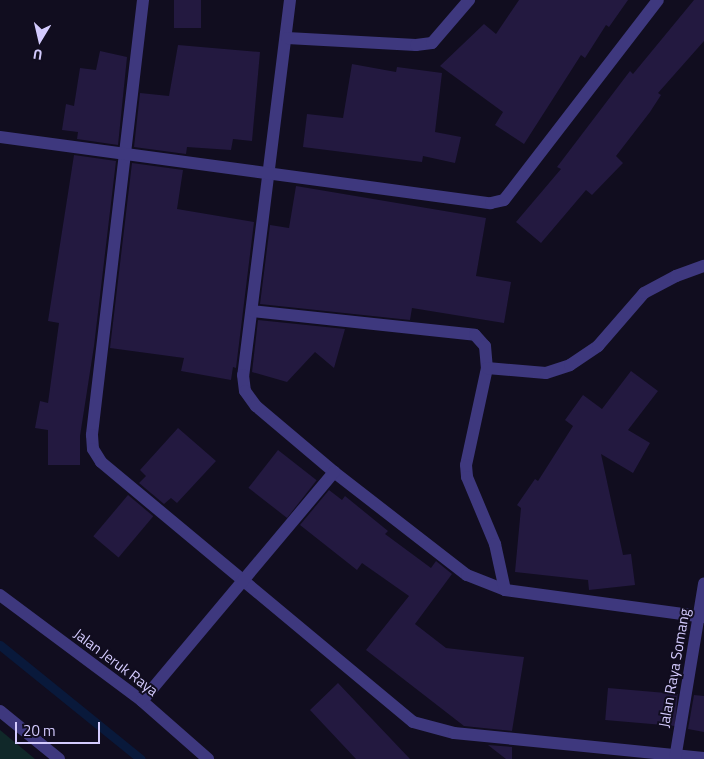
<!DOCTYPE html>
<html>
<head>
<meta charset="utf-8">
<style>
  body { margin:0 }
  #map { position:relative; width:704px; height:759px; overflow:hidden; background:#110d1f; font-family:"Titillium Web",sans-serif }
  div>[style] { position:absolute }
  .green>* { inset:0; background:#102829 }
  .stream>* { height:9px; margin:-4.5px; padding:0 4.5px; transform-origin:4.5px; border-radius:4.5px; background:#09193b }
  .building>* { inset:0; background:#231940; transform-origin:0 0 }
  .minor>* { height:12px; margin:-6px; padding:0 6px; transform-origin:6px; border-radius:6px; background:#3e387e }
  span { translate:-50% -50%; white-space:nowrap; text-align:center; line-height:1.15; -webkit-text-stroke:4px #110d1f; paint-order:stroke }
  .street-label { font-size:15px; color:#d4cbfe }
  .north { position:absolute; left:15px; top:15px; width:50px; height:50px; -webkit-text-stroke:4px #110d1f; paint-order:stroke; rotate:189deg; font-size:14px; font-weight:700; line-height:20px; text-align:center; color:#d4cbfe }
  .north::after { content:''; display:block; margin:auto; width:18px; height:22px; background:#d4cbfe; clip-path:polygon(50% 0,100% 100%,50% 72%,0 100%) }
  .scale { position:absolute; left:15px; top:722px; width:85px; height:22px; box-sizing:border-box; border:2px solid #d4cbfe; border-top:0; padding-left:6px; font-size:15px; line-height:18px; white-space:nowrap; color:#d4cbfe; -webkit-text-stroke:4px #110d1f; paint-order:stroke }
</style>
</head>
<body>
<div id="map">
  <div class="green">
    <div style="clip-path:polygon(0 730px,35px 759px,0 759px)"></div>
  </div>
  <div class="stream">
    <div style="left:0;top:645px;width:181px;rotate:39deg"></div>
  </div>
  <div class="building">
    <div style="left:174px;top:0;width:27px;height:28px"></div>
    <div style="clip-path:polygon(519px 0,628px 0,609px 27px,606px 25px,585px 58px,581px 55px,524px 144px,495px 125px,503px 112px,440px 66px,484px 24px,496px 34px)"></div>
    <div style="clip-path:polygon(694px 0,704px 0,704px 41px,658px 93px,661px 95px,650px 112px,616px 156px,623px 163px,592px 195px,586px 190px,541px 243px,516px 222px,561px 169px,557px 167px,630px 71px,633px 74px)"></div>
    <div style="clip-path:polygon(178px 45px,260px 52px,252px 141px,233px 139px,231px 150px,187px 147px,186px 154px,134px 147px,140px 93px,169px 96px)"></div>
    <div style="clip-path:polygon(100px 51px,127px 57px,118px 145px,77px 139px,78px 132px,62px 130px,66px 104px,74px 106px,80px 68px,96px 70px)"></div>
    <div style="clip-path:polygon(352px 64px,396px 72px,397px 67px,442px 73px,435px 132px,461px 137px,455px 163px,423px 156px,422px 162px,303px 147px,307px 114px,343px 118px)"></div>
    <div style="clip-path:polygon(74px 155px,116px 161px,94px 346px,80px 436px,80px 465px,48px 465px,48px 430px,35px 428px,40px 401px,48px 403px,59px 323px,48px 321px)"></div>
    <div style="clip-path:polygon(132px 163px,183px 170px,177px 209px,254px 222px,236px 368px,233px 367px,231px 380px,181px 371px,184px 358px,110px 348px)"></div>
    <div style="clip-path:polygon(296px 186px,486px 218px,476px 276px,511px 282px,504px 323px,412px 308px,410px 320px,260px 304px,270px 225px,289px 228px)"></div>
    <div style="clip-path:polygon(258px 320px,345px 329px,334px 368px,315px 352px,287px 382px,252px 372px)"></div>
    <div style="clip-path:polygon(631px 371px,658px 391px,628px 430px,650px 443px,633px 473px,601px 454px,623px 555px,631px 554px,635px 585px,589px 590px,588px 580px,515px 572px,521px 508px,517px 505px,535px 479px,538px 481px,573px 426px,565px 420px,583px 395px,602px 409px)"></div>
    <div style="clip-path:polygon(178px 428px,216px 461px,177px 503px,171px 498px,164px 504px,139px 483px,146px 476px,140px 470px)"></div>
    <div style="left:278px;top:450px;width:49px;height:48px;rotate:38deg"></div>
    <div style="clip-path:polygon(329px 490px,342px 500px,345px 496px,388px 531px,385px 534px,431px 568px,436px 561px,452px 574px,415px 624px,446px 648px,524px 657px,512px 731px,464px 726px,366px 650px,409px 596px,362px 563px,357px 570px,300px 525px)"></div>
    <div style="left:128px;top:495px;width:33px;height:54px;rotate:40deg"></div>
    <div style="clip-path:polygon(338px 683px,391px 739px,410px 759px,356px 759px,310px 710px)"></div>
    <div style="left:608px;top:688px;width:70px;height:32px;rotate:5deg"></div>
    <div style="clip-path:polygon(694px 695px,704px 696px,704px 732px,688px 729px)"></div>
    <div style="clip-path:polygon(488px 745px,512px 747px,512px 759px,506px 759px)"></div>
  </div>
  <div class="minor">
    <div style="left:143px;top:0;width:438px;rotate:96.7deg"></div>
    <div style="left:92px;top:435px;width:14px;rotate:86deg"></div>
    <div style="left:93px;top:449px;width:15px;rotate:58deg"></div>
    <div style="left:101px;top:462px;width:406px;rotate:39.8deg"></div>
    <div style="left:413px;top:722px;width:42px;rotate:15deg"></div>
    <div style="left:454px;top:733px;width:251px;rotate:5.7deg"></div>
    <div style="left:290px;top:0;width:378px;rotate:97.1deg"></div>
    <div style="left:243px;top:375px;width:16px;rotate:83deg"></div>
    <div style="left:245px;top:391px;width:19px;rotate:54deg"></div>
    <div style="left:256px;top:406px;width:102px;rotate:40.2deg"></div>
    <div style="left:334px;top:472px;width:168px;rotate:37.8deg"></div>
    <div style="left:467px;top:575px;width:41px;rotate:21.5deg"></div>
    <div style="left:505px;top:590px;width:201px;rotate:7.7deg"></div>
    <div style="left:287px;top:38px;width:129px;rotate:3.1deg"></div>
    <div style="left:416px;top:45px;width:16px;rotate:-7deg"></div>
    <div style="left:432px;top:43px;width:57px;rotate:-49.3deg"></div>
    <div style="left:0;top:137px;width:495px;rotate:7.7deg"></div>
    <div style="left:491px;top:203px;width:13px;rotate:-13deg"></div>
    <div style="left:504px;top:200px;width:252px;rotate:-52.4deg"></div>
    <div style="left:252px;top:311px;width:224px;rotate:6.1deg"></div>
    <div style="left:475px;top:335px;width:15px;rotate:48deg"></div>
    <div style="left:485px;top:346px;width:22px;rotate:85deg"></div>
    <div style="left:487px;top:368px;width:99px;rotate:102.2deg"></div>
    <div style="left:466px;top:465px;width:12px;rotate:85deg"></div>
    <div style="left:467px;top:477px;width:73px;rotate:67.3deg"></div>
    <div style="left:495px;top:544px;width:47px;rotate:77.7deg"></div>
    <div style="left:487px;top:368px;width:59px;rotate:4.8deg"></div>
    <div style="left:546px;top:373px;width:25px;rotate:-18deg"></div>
    <div style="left:570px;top:365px;width:34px;rotate:-34deg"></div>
    <div style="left:598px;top:346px;width:70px;rotate:-49deg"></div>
    <div style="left:644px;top:293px;width:36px;rotate:-28deg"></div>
    <div style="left:676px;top:276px;width:30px;rotate:-20deg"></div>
    <div style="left:0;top:595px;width:177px;rotate:36.7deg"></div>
    <div style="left:142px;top:701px;width:88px;rotate:41.3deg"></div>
    <div style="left:142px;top:701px;width:299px;rotate:-50deg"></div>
    <div style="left:0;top:711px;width:76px;rotate:39.1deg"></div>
    <div style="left:675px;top:759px;width:178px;rotate:-80.6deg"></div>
  </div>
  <div class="street-label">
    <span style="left:116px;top:662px;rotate:37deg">Jalan Jeruk Raya</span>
    <span style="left:674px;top:668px;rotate:-80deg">Jalan Raya Somang</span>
  </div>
  <div class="north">U</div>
  <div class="scale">20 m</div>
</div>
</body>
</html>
